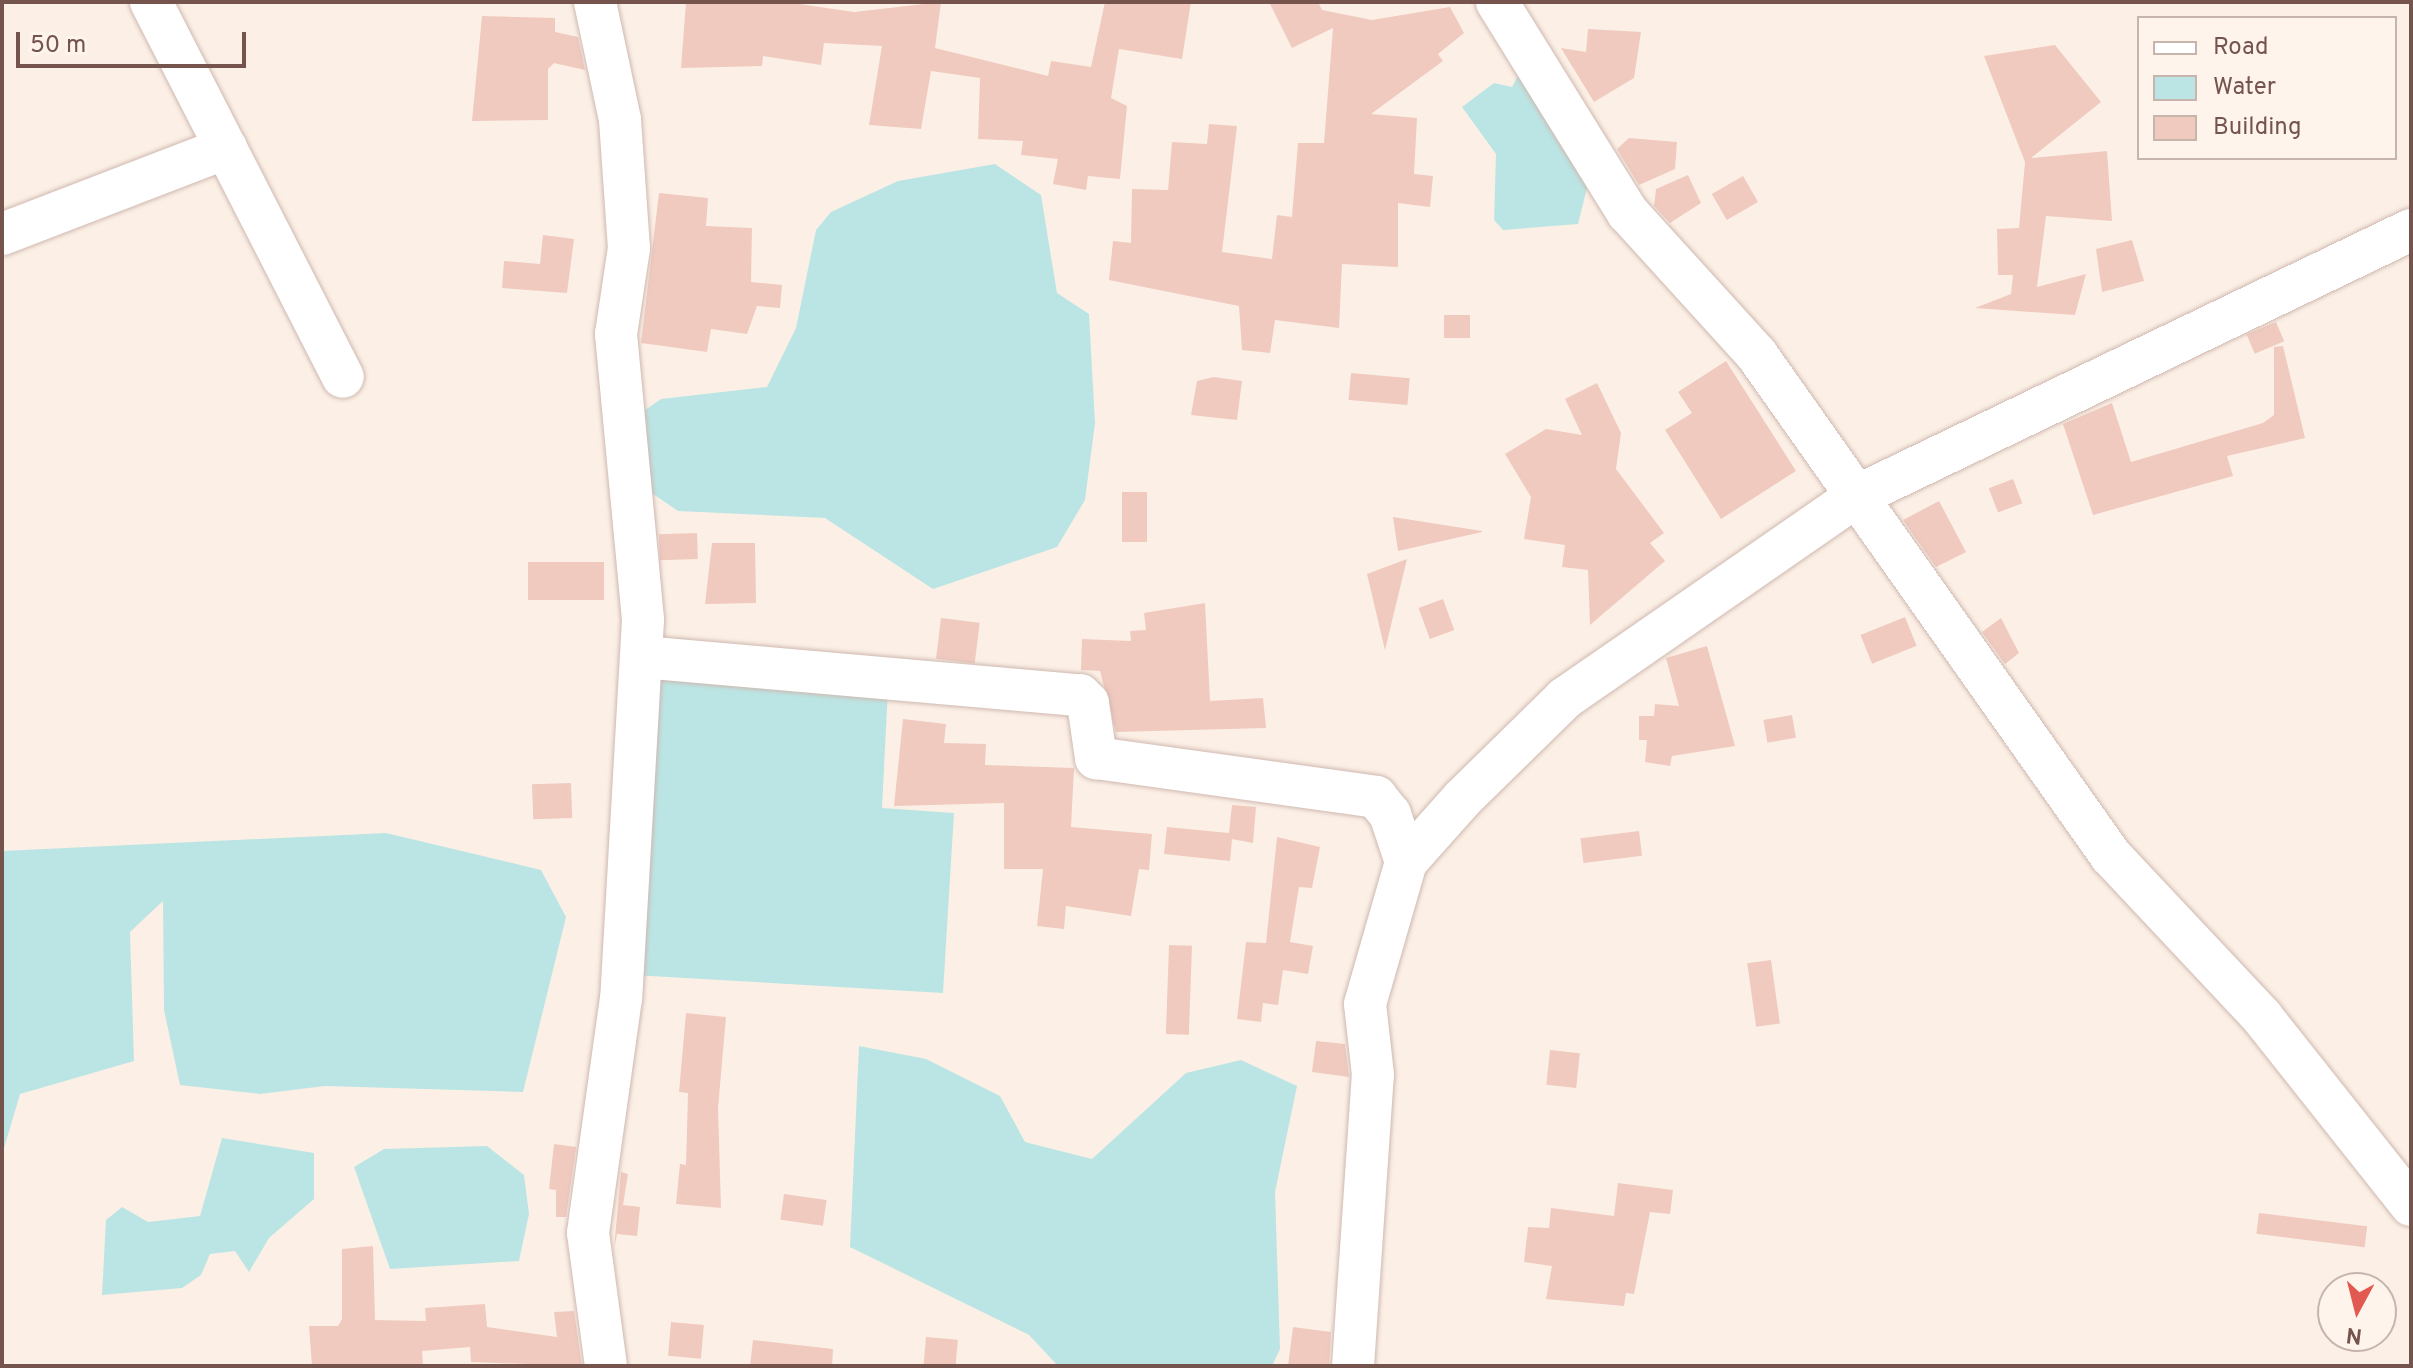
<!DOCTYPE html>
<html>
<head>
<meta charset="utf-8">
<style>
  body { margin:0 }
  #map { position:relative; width:2413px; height:1368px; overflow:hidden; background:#fcf0e6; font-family:Overpass,sans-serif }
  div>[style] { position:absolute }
  .water>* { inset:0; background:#bbe5e4 }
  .building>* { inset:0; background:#f0cabf; transform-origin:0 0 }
  .roads { filter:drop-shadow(0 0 2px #cfb8b0) drop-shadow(0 0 2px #cfb8b0) }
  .minor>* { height:42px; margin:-21px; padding:0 21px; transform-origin:21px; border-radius:21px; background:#fff }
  span { translate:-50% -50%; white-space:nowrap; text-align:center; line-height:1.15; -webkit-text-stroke:8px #fef4ec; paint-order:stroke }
  .frame { position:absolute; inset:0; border:4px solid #74544c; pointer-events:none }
  .legend { position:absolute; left:2137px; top:16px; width:260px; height:144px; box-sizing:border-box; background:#fef4ec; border:2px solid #c7b4ac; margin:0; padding:10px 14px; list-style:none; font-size:24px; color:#74544c }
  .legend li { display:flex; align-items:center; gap:16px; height:40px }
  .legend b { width:40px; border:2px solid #c7b4ac }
  .north { position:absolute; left:2317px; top:1272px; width:80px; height:80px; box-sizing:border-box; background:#fef4ec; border:2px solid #c7b4ac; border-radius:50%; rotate:187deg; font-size:22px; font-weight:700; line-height:32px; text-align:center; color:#74544c }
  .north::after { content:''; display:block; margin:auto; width:28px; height:36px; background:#e15950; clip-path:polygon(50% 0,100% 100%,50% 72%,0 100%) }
  .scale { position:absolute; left:16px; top:32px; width:230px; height:36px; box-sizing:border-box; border:4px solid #74544c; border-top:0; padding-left:10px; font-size:24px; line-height:28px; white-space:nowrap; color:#74544c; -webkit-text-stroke:6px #fef4ec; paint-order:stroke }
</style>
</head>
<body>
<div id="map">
  <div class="water">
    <div style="clip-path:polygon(1522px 68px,1590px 176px,1578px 224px,1503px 230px,1494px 220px,1496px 154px,1462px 107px,1494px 83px,1512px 87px)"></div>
    <div style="clip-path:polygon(995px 164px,1041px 195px,1057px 293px,1089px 314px,1095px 423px,1085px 500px,1057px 547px,933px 589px,825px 518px,678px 511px,640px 485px,632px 419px,661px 399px,767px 387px,796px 328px,816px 230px,831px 212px,898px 181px)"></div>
    <div style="clip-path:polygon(651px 675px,888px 689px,882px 808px,954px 813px,943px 993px,633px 975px)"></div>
    <div style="clip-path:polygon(386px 833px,541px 870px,566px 917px,523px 1092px,325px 1086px,260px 1094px,180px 1085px,164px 1010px,163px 901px,130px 932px,134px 1061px,20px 1094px,2px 1155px,2px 851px)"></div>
    <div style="clip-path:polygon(859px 1046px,926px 1059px,1000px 1096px,1025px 1142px,1092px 1159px,1186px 1073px,1241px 1060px,1297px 1086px,1275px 1192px,1280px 1349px,1272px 1366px,1058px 1366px,1029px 1335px,850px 1247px)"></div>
    <div style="clip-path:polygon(222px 1138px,314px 1153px,314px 1199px,269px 1238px,249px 1272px,235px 1251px,210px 1254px,201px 1275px,182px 1288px,102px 1295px,106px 1220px,122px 1207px,148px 1222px,200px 1216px)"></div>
    <div style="clip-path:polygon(487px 1146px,524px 1175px,529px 1214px,519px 1261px,390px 1269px,354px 1167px,384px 1149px)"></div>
  </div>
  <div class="building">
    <div style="clip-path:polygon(686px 2px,786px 2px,854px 12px,941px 2px,935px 48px,1048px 76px,1051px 61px,1091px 67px,1105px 2px,1191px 2px,1182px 59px,1119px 49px,1111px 98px,1127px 106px,1120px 179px,1088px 176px,1086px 190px,1053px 184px,1058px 159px,1021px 155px,1023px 141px,978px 139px,980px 78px,931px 71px,921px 129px,869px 125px,882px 46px,824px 43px,821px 65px,763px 56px,762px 66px,681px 68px)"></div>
    <div style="clip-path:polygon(1269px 2px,1318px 2px,1322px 10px,1372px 20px,1450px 7px,1464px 33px,1438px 54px,1443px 61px,1371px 114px,1417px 118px,1414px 174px,1433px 176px,1430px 207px,1398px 203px,1398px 267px,1342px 264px,1339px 328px,1275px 320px,1270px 353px,1242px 350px,1239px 306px,1109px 280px,1113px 241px,1131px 243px,1132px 189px,1168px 190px,1172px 142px,1207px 144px,1209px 124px,1237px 126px,1222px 252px,1272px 259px,1277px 215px,1292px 217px,1298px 143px,1324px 143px,1333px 28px,1292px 48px)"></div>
    <div style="clip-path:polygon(482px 16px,555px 18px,555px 32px,578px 37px,585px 70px,554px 63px,548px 69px,548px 120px,472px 121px)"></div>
    <div style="clip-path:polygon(1588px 29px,1641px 32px,1634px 78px,1594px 102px,1561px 48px,1586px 52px)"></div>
    <div style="clip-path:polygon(2055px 45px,2101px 102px,2031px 158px,2107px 151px,2112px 221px,2046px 216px,2037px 287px,2086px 274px,2075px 315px,1975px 308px,2011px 294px,2013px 275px,1998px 275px,1997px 229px,2019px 228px,2025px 162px,1984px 56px)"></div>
    <div style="clip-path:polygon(1629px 138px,1677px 142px,1675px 169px,1639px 185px,1617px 149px)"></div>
    <div style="clip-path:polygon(1688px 175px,1701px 203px,1670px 223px,1654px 206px,1656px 189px)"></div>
    <div style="left:1743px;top:176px;width:30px;height:36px;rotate:60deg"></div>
    <div style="clip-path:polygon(659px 193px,708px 198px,706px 226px,752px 228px,751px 282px,782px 285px,780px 308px,757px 306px,747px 334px,711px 329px,707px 352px,641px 343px)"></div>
    <div style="clip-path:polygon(543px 235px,574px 239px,567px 293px,502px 288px,504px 261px,540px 264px)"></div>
    <div style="clip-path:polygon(2132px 240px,2144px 281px,2102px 292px,2096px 249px)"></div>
    <div style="left:1444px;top:315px;width:26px;height:23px"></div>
    <div style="left:2276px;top:322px;width:21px;height:32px;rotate:67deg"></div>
    <div style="clip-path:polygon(2283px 346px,2305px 438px,2227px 456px,2233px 476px,2093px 515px,2063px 424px,2112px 403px,2131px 462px,2263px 423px,2274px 415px,2274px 347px)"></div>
    <div style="clip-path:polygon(1726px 361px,1796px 471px,1721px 519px,1665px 430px,1692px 413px,1678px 392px)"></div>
    <div style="left:1351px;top:373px;width:59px;height:27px;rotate:5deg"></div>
    <div style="clip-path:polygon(1214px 377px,1242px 381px,1237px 420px,1191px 415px,1197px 381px)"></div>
    <div style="clip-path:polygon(1597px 383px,1621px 433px,1616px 469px,1664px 533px,1650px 543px,1665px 561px,1590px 625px,1588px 570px,1562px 567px,1565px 545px,1524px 539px,1531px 497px,1505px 454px,1546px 429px,1582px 435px,1565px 399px)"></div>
    <div style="left:2013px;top:479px;width:26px;height:26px;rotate:69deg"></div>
    <div style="left:1122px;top:492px;width:25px;height:50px"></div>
    <div style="clip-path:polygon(1939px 501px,1966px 552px,1936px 567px,1903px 520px)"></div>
    <div style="clip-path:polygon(1393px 517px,1482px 531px,1482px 532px,1398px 551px)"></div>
    <div style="left:697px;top:533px;width:26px;height:38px;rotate:88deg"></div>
    <div style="clip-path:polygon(712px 543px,755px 543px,756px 603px,705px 604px)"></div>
    <div style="clip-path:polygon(1407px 559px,1385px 650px,1367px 574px)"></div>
    <div style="left:604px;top:562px;width:38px;height:76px;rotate:90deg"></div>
    <div style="left:1443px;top:599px;width:33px;height:26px;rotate:70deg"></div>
    <div style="clip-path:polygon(1205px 603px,1210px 701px,1263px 698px,1266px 728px,1116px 732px,1100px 671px,1081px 670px,1082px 639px,1131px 641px,1130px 631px,1146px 630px,1144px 613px)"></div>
    <div style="left:1905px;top:617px;width:31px;height:48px;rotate:68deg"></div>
    <div style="left:941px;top:618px;width:39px;height:41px;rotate:7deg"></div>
    <div style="clip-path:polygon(2001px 618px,2019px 653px,2005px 664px,1982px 632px)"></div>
    <div style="clip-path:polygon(1707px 646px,1735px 746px,1672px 756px,1670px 766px,1645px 762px,1647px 740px,1639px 740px,1639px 716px,1654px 716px,1655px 704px,1679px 706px,1666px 658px)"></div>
    <div style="left:1792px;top:715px;width:23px;height:29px;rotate:80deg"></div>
    <div style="clip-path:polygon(903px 719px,946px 724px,944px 743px,986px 744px,985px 765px,1074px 768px,1071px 827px,1152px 834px,1149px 870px,1139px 869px,1131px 916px,1066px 906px,1064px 929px,1037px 926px,1043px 869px,1004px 869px,1004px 803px,894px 806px)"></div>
    <div style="left:571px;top:783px;width:35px;height:39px;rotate:88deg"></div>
    <div style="clip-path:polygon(1232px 805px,1256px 807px,1253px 843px,1232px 839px,1230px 861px,1164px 854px,1167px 827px,1229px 833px)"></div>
    <div style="left:1639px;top:831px;width:25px;height:59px;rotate:83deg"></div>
    <div style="clip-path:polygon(1277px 837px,1320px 847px,1312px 888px,1299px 887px,1290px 942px,1313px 946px,1308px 974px,1283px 970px,1278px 1005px,1263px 1003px,1261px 1022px,1237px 1019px,1246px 942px,1266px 943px)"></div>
    <div style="left:1169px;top:945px;width:23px;height:89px;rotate:2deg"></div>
    <div style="left:1771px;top:960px;width:64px;height:24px;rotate:82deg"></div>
    <div style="clip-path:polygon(686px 1013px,726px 1017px,718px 1108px,721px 1208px,676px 1204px,680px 1164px,686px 1165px,688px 1093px,679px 1092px)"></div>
    <div style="clip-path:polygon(1316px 1041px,1345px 1044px,1349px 1077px,1312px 1072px)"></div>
    <div style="left:1550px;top:1050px;width:30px;height:35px;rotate:6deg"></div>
    <div style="clip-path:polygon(554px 1144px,576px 1147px,566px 1217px,556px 1217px,556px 1190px,549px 1189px)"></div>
    <div style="clip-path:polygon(621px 1172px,628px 1174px,623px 1205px,640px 1207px,637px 1236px,617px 1234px,614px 1249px)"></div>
    <div style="clip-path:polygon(1618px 1183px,1673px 1190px,1670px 1214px,1650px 1212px,1634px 1294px,1626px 1293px,1624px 1306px,1546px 1299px,1552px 1266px,1524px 1262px,1528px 1227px,1549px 1228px,1551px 1208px,1614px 1216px)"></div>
    <div style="left:784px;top:1194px;width:43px;height:26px;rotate:8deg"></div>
    <div style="left:2259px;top:1213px;width:109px;height:21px;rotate:7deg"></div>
    <div style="clip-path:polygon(373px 1246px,375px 1320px,426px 1321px,425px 1308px,485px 1304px,487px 1327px,557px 1337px,554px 1312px,574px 1311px,582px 1366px,471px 1362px,470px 1347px,422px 1351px,423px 1366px,312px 1366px,309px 1326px,338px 1326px,342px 1319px,342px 1249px)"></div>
    <div style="left:671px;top:1322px;width:33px;height:34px;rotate:5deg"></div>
    <div style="clip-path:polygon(1293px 1327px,1331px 1332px,1329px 1366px,1288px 1366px)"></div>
    <div style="left:926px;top:1337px;width:32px;height:29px;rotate:5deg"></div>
    <div style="clip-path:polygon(753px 1340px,833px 1349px,832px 1366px,750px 1366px)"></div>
  </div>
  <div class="roads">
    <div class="minor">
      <div style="left:151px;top:2px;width:421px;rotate:62.9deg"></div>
      <div style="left:595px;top:2px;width:121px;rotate:78deg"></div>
      <div style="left:620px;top:120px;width:128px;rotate:86deg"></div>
      <div style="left:629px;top:248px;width:87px;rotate:98.6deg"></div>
      <div style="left:616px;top:334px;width:287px;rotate:84.6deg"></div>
      <div style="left:643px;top:620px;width:379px;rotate:93.3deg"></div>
      <div style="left:621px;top:998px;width:237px;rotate:98deg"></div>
      <div style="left:588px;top:1233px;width:134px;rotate:82.3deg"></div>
      <div style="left:1497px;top:2px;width:248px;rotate:58.2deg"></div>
      <div style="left:1628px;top:213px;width:192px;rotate:47.7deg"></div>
      <div style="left:1757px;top:355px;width:613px;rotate:54.76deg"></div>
      <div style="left:2111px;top:856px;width:221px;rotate:46.8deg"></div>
      <div style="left:2262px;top:1017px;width:240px;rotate:51.6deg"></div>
      <div style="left:2px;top:234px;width:240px;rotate:-21deg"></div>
      <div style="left:642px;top:657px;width:440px;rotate:5deg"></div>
      <div style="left:1080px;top:695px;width:11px;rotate:45deg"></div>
      <div style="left:1088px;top:703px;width:56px;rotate:81.7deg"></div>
      <div style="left:1096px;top:758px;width:283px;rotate:7.9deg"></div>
      <div style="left:1376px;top:797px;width:22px;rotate:51deg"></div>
      <div style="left:1390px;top:814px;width:51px;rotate:71.6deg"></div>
      <div style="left:1353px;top:1366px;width:292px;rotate:-86.1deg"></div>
      <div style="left:1373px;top:1075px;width:71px;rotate:-96.4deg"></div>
      <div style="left:1365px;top:1004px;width:148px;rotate:-73.9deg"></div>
      <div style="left:1406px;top:862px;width:86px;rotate:-48.3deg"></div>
      <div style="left:1463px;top:798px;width:143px;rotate:-44.4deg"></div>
      <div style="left:1565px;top:698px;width:355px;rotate:-34.7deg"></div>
      <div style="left:1857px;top:496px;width:615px;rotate:-25.65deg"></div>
    </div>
  </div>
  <div class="frame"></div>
  <ul class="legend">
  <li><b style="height:10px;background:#fff"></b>Road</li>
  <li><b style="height:22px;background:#bbe5e4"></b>Water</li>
  <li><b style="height:22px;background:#f0cabf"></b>Building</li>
  </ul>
  <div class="north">N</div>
  <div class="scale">50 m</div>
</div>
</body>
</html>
